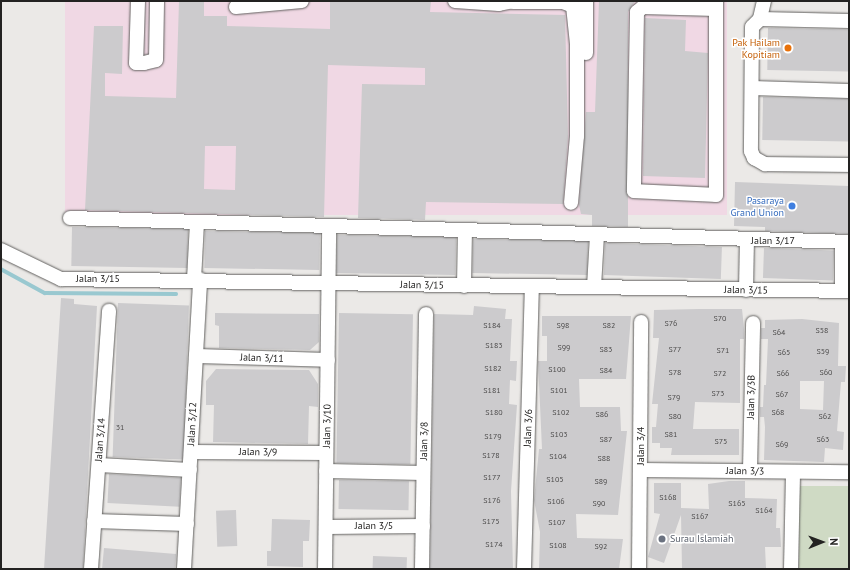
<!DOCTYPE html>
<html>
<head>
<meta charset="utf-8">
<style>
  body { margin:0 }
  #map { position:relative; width:850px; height:570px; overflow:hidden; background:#ebe9e7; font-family:"PT Sans",sans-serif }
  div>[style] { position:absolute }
  .industrial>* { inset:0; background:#f0d8e4; transform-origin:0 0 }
  .green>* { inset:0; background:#cfdac4; transform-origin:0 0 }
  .stream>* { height:3.5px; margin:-1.75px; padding:0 1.75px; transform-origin:1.75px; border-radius:1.75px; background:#99c8d0 }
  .building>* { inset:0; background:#cccbcd; transform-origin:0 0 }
  .roads { filter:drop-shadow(0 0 1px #62615f) drop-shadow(0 0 1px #62615f) }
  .minor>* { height:14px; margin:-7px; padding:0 7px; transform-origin:7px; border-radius:7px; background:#fff }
  .dots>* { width:11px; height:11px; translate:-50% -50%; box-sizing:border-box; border:2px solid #fff; border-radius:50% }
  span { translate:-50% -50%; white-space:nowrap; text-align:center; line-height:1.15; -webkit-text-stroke:3px #fff; paint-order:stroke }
  .number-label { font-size:8px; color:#4d4c4c }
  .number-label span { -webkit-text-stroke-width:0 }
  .food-label { font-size:10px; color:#c56008 }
  .right { translate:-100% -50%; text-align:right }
  .shop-label { font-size:10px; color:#366cbe }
  .street-label { font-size:10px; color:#232221 }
  .worship-label { font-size:10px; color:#5b616d }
  .left { translate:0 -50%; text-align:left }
  .frame { position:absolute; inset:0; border:2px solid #232221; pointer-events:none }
  .north { position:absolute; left:802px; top:522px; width:40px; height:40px; -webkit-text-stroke:3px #fff; paint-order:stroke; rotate:89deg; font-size:11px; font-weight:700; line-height:16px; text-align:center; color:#232221 }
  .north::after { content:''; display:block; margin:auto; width:14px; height:18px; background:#232221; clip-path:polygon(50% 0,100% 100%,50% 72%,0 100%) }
</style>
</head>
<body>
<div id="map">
  <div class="industrial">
    <div style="left:65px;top:1px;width:662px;height:214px"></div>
  </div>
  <div class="green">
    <div style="left:799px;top:486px;width:50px;height:83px"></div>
  </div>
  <div class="stream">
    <div style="left:1px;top:269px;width:50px;rotate:28.6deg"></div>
    <div style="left:45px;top:293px;width:131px;rotate:0.4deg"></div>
  </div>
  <div class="building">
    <div style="clip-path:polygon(evenodd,179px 1px,204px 1px,204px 16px,227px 16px,227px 26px,330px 29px,330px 1px,431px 1px,430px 12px,565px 15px,568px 136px,563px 204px,426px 202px,425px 220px,358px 218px,362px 84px,425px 85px,425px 68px,328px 65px,324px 217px,85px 210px,94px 26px,123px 26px,122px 74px,105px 73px,105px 96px,176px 98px,179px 1px,205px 146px,236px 146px,235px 190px,204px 189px,205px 146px)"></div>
    <div style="clip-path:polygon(599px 1px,635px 1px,628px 12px,628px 227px,592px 226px,592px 215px,581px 214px,579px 205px,586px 112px,595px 112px)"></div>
    <div style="clip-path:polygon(645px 18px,686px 20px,685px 51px,708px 53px,705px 178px,643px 176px)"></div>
    <div style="left:768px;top:28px;width:81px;height:42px;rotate:1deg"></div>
    <div style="left:763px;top:97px;width:86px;height:43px;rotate:1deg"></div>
    <div style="clip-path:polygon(735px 182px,849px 186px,849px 234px,765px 231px,765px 227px,734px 226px)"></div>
    <div style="left:72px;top:227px;width:116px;height:39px;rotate:1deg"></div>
    <div style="left:205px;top:231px;width:115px;height:37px;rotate:1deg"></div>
    <div style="left:337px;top:235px;width:119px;height:38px;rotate:1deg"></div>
    <div style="left:473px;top:239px;width:115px;height:34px;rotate:1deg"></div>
    <div style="left:605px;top:243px;width:117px;height:32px;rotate:2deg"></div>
    <div style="left:764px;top:248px;width:70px;height:30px;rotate:2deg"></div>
    <div style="clip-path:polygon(61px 298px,74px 299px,74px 304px,97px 306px,83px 569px,44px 569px)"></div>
    <div style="left:118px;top:303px;width:71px;height:154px;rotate:2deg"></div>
    <div style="clip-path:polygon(474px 306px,506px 309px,505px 319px,512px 319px,510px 361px,517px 361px,516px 381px,510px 380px,509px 404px,517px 405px,511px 491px,513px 569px,430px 569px,434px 314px,473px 315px)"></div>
    <div style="clip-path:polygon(699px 309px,742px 309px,744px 328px,744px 339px,740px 339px,740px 403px,695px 402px,693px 429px,739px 429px,739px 455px,671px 455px,672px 448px,660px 448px,660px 443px,652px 443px,652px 427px,656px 427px,658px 404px,652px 404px,659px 338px,653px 338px,654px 310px)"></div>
    <div style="clip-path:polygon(215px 313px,319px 314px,319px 342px,310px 350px,219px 348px,219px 326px,215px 325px)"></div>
    <div style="left:339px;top:313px;width:74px;height:150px;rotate:1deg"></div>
    <div style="clip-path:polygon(542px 316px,631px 316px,626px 379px,579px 379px,580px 407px,620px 407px,621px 431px,627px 431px,618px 515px,576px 514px,577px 538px,623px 539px,619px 569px,539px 569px,540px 532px,534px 500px,539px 449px,542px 449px,538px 361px,547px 361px,547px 336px,542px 336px)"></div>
    <div style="clip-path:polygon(evenodd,802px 319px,839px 323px,838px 366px,846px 366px,845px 382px,841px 382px,837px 431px,844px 432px,843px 450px,825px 448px,824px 462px,764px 460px,765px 427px,764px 417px,760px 417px,760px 407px,763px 407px,764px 385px,766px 385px,768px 339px,761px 339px,761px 328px,765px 328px,765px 320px,802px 319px,800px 381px,824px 381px,823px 410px,800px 409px,800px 381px)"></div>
    <div style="clip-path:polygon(216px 369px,309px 370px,318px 384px,318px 407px,309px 406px,308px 444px,213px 442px,214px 405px,206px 405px,206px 381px)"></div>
    <div style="left:109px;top:474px;width:72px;height:29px;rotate:3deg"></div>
    <div style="left:339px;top:480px;width:70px;height:29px;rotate:1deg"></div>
    <div style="clip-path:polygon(729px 481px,745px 481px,745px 498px,777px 499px,776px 528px,780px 528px,781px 547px,765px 547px,766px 568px,682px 569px,681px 515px,664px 563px,648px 557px,660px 514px,654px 513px,654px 483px,681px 483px,681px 508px,709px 509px,708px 484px)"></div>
    <div style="left:236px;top:510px;width:36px;height:20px;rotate:88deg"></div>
    <div style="clip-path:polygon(272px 519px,310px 520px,309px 541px,303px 541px,303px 567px,267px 566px,267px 551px,271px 551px)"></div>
    <div style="clip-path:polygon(104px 548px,176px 554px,175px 569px,102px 569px)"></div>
    <div style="left:373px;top:556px;width:34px;height:13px;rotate:2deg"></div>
  </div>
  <div class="roads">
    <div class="minor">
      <div style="left:138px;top:1px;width:62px;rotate:91.8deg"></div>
      <div style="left:136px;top:63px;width:8px"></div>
      <div style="left:144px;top:63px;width:12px;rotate:-14deg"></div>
      <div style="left:156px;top:60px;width:59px;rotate:-89deg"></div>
      <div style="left:455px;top:1px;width:44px;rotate:3.9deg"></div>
      <div style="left:499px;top:4px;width:14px;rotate:-12deg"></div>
      <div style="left:764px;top:1px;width:18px;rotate:103deg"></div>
      <div style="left:760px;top:19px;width:11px;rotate:135deg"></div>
      <div style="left:752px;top:27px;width:124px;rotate:90.5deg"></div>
      <div style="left:751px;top:151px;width:8px;rotate:67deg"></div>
      <div style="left:754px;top:158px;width:13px;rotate:29deg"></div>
      <div style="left:765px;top:164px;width:84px;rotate:0.7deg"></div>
      <div style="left:513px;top:2px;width:50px"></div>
      <div style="left:563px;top:2px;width:11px;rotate:22deg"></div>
      <div style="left:573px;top:6px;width:39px;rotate:84deg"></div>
      <div style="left:577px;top:45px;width:91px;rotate:90deg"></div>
      <div style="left:577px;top:136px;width:67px;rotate:95.1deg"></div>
      <div style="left:236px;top:7px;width:66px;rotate:-5.2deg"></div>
      <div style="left:716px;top:9px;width:73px;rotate:-178.4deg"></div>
      <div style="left:643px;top:7px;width:8px;rotate:140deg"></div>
      <div style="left:637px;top:12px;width:179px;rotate:91deg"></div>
      <div style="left:634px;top:191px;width:82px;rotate:2.8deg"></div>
      <div style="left:716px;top:195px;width:194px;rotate:-90deg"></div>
      <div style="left:760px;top:19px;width:89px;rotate:1.3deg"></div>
      <div style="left:586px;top:53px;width:52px;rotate:-90deg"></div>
      <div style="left:752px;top:88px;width:97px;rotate:1.8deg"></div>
      <div style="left:70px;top:218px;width:779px;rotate:1.76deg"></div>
      <div style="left:842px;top:242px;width:49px;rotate:90deg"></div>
      <div style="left:1px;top:250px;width:67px;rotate:25.8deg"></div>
      <div style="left:61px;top:279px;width:788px;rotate:0.87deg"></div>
      <div style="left:194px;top:280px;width:58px;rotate:-87deg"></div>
      <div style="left:464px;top:286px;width:55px;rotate:-89deg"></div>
      <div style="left:594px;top:287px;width:52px;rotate:-86.7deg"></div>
      <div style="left:746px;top:290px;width:50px;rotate:-88.9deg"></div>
      <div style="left:196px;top:356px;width:132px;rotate:1.7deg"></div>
      <div style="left:191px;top:452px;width:135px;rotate:0.4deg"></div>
      <div style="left:99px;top:465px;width:91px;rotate:3.1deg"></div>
      <div style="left:641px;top:470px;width:208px;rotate:0.6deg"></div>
      <div style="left:326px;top:471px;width:97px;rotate:1.2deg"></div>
      <div style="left:750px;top:471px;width:148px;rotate:-88.8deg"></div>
      <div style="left:94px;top:521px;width:93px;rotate:1.8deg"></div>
      <div style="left:326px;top:527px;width:97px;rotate:-0.6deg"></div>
      <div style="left:91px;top:569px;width:259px;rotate:-86deg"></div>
      <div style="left:184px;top:569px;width:290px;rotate:-86.8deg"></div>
      <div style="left:325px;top:569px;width:343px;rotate:-89.3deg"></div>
      <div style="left:422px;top:569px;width:255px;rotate:-89.1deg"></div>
      <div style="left:524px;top:569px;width:282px;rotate:-88.4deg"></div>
      <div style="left:639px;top:569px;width:247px;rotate:-89.5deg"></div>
      <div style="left:791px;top:569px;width:97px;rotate:-88.8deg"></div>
    </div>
  </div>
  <div class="dots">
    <div style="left:788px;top:48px;background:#e8710a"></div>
    <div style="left:792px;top:206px;background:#3f7fe0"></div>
    <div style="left:662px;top:539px;background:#6b7280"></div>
  </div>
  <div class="number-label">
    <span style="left:720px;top:319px">S70</span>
    <span style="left:671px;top:324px">S76</span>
    <span style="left:492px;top:326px">S184</span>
    <span style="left:563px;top:326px">S98</span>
    <span style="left:609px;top:326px">S82</span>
    <span style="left:822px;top:331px">S58</span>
    <span style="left:779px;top:333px">S64</span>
    <span style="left:494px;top:346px">S183</span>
    <span style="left:564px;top:348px">S99</span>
    <span style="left:606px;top:350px">S83</span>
    <span style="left:675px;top:350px">S77</span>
    <span style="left:723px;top:351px">S71</span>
    <span style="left:823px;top:352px">S59</span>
    <span style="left:784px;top:353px">S65</span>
    <span style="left:493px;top:369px">S182</span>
    <span style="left:557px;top:370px">S100</span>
    <span style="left:606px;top:371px">S84</span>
    <span style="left:675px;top:373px">S78</span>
    <span style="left:826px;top:373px">S60</span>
    <span style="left:720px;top:374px">S72</span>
    <span style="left:783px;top:374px">S66</span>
    <span style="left:492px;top:391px">S181</span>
    <span style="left:559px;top:391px">S101</span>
    <span style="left:718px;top:394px">S73</span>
    <span style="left:782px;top:395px">S67</span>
    <span style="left:674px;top:398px">S79</span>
    <span style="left:494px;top:413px">S180</span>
    <span style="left:561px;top:413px">S102</span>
    <span style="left:778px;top:413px">S68</span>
    <span style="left:602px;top:415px">S86</span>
    <span style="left:675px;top:417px">S80</span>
    <span style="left:825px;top:417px">S62</span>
    <span style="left:120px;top:428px">31</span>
    <span style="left:559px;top:435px">S103</span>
    <span style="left:671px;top:435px">S81</span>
    <span style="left:493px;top:437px">S179</span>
    <span style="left:606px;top:440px">S87</span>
    <span style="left:823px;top:440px">S63</span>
    <span style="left:721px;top:442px">S75</span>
    <span style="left:782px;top:445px">S69</span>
    <span style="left:491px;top:456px">S178</span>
    <span style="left:558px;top:457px">S104</span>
    <span style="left:604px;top:459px">S88</span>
    <span style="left:492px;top:478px">S177</span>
    <span style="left:555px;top:480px">S105</span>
    <span style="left:601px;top:482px">S89</span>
    <span style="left:668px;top:498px">S168</span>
    <span style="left:492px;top:501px">S176</span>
    <span style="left:556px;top:502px">S106</span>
    <span style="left:599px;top:504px">S90</span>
    <span style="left:737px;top:504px">S165</span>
    <span style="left:764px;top:511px">S164</span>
    <span style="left:700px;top:517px">S167</span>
    <span style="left:491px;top:522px">S175</span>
    <span style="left:557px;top:523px">S107</span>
    <span style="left:494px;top:545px">S174</span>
    <span style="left:558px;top:546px">S108</span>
    <span style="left:601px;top:547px">S92</span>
  </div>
  <div class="food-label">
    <span class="right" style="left:780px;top:48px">Pak Hailam<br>Kopitiam</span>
  </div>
  <div class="shop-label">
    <span class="right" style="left:784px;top:206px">Pasaraya<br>Grand Union</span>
  </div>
  <div class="street-label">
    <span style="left:773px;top:241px">Jalan 3/17</span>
    <span style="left:98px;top:279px">Jalan 3/15</span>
    <span style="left:422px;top:285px;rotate:1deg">Jalan 3/15</span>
    <span style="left:746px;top:290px;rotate:1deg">Jalan 3/15</span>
    <span style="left:262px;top:358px;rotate:2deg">Jalan 3/11</span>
    <span style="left:751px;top:397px;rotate:-89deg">Jalan 3/3B</span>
    <span style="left:192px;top:424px;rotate:-87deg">Jalan 3/12</span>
    <span style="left:327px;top:426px;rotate:-89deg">Jalan 3/10</span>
    <span style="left:528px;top:428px;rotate:-88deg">Jalan 3/6</span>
    <span style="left:100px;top:440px;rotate:-86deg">Jalan 3/14</span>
    <span style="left:424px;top:441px;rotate:-89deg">Jalan 3/8</span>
    <span style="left:641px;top:446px;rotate:-90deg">Jalan 3/4</span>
    <span style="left:258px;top:452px;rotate:1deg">Jalan 3/9</span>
    <span style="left:745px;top:471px;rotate:1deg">Jalan 3/3</span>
    <span style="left:374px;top:526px">Jalan 3/5</span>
  </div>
  <div class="worship-label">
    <span class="left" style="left:670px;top:539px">Surau Islamiah</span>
  </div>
  <div class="frame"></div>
  <div class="north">N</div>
</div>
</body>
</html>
